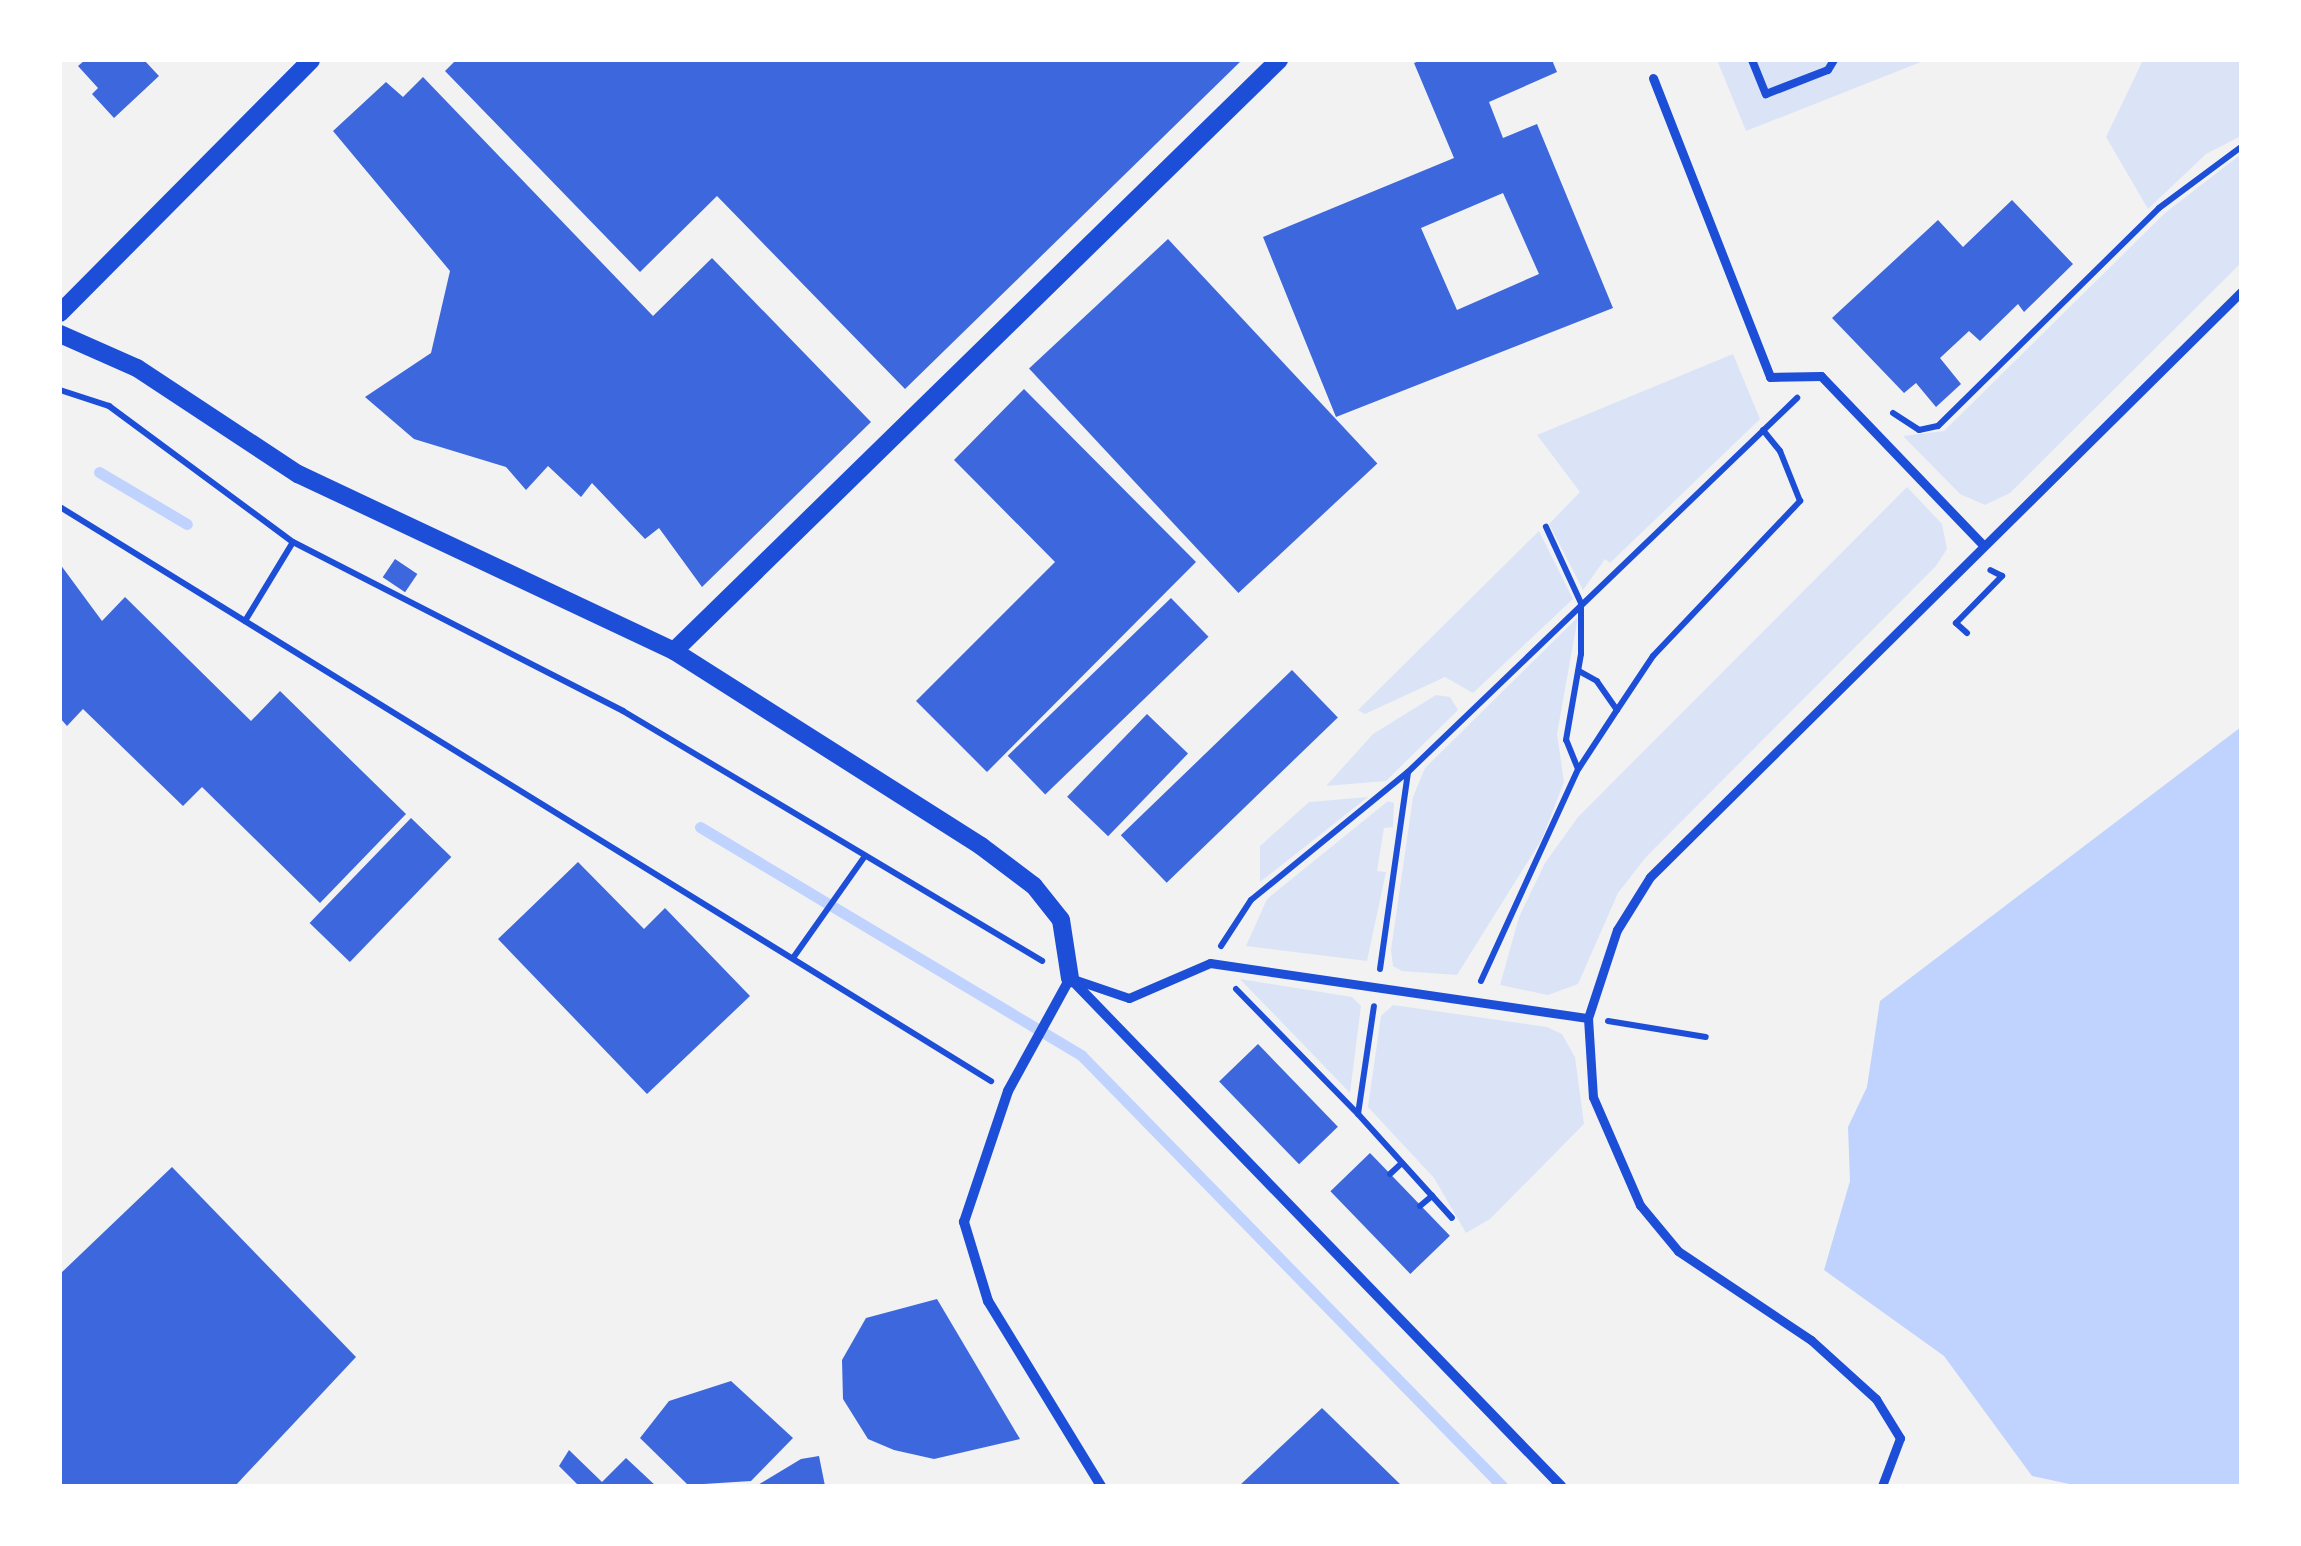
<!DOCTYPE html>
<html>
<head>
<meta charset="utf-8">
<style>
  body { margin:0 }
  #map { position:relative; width:2301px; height:1546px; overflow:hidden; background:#f2f2f2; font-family:Rubik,sans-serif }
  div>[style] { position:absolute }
  .green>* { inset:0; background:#dbe4f7 }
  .water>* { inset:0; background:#bfd3fe }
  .stream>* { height:11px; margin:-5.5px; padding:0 5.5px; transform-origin:5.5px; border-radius:5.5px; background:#bfd3fe }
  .building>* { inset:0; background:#3d67dc; transform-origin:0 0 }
  .path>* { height:6px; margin:-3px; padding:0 3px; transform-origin:3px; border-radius:3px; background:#1d4ed8 }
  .service>* { height:8px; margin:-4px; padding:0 4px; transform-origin:4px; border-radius:4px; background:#1d4ed8 }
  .pedestrian>* { height:9px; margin:-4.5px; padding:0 4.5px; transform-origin:4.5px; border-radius:4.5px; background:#1d4ed8 }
  .minor>* { height:10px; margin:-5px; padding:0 5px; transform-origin:5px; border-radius:5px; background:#1d4ed8 }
  .tertiary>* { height:18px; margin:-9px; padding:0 9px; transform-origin:9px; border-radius:9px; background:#1d4ed8 }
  span { translate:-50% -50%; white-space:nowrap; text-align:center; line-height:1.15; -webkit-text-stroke:8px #fff; paint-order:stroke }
  .frame { position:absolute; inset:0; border:62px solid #fff; pointer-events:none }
</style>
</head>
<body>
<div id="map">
  <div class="green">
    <div style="clip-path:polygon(1717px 60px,1926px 60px,1746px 131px)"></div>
    <div style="clip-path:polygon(2143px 60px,2241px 60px,2241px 136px,2206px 154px,2148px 209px,2106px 137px)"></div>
    <div style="clip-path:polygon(2241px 154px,2241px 263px,2010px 493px,1985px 505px,1960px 494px,1903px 436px,1944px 431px,2165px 213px)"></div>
    <div style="clip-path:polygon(1733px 354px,1760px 419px,1610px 563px,1605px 559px,1583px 590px,1549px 524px,1580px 492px,1537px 435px)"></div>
    <div style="clip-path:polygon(1907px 487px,1942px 524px,1947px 549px,1936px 566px,1646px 857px,1618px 893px,1578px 984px,1548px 995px,1500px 985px,1519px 917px,1545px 863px,1578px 817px)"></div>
    <div style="clip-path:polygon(1539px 531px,1573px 599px,1473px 693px,1445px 677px,1365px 714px,1358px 710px)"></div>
    <div style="clip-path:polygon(1578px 617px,1557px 734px,1564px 782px,1542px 839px,1457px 975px,1402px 971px,1393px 966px,1391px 950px,1413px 797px,1425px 768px)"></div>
    <div style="clip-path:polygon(1436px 695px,1450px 697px,1458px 710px,1386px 781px,1326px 786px,1373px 734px)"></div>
    <div style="clip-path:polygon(1368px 797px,1260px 882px,1260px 846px,1309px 802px)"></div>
    <div style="clip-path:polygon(1388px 801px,1394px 803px,1393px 827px,1384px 828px,1377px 871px,1386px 872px,1367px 961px,1246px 946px,1267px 899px)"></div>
    <div style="clip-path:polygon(1240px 979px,1352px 997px,1361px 1006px,1350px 1093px)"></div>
    <div style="clip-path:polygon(1393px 1005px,1547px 1027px,1562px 1034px,1575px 1057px,1584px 1124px,1490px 1219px,1466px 1233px,1434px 1178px,1368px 1107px,1381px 1016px)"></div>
  </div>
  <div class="water">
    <div style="clip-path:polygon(2241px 727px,2241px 1486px,2079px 1486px,2032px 1476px,1944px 1356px,1824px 1270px,1850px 1181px,1848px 1127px,1867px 1087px,1880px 1001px)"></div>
  </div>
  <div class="stream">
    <div style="left:99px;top:472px;width:102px;rotate:30.6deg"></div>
    <div style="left:700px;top:827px;width:445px;rotate:30.9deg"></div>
    <div style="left:1082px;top:1056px;width:601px;rotate:45.67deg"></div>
  </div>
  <div class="building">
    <div style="clip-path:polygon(85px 60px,144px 60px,159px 76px,114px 118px,92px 94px,98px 88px,78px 66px)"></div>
    <div style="clip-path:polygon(456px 60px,1242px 60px,905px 389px,717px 196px,640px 272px,445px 71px)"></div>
    <div style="clip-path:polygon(evenodd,1422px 60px,1552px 60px,1557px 72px,1489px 102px,1503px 138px,1537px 124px,1613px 308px,1336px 417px,1263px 237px,1454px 158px,1414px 63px,1422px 60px,1503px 193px,1539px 274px,1457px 310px,1421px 228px,1503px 193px)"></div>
    <div style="clip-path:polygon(423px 77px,653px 316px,712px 258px,871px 422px,702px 587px,659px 528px,645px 539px,592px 483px,581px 497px,548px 466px,526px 490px,506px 467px,414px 439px,365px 397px,431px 353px,450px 271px,333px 131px,386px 82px,403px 97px)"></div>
    <div style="clip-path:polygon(2012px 200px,2073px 264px,2024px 312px,2018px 304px,1980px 341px,1969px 331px,1940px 358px,1961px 384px,1936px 407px,1916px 383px,1904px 393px,1832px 318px,1938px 220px,1963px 247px)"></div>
    <div style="left:1168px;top:239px;width:307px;height:190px;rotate:47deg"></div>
    <div style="clip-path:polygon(1024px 389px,1196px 562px,987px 772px,916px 701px,1055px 562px,954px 460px)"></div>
    <div style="left:395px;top:559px;width:27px;height:22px;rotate:34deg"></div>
    <div style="clip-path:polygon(60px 564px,102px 621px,125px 597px,251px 721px,280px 691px,406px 814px,320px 903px,202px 787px,183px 806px,83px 709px,67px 726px,60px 718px)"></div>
    <div style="left:1171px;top:598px;width:54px;height:227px;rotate:46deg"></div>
    <div style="left:1292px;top:670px;width:66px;height:238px;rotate:46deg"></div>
    <div style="left:1147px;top:714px;width:57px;height:115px;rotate:44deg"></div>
    <div style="left:411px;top:818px;width:56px;height:146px;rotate:44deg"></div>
    <div style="clip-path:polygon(578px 862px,644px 929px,665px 908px,750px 996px,647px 1094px,498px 939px)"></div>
    <div style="left:1258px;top:1044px;width:115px;height:54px;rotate:46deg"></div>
    <div style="left:1370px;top:1153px;width:115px;height:55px;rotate:46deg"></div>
    <div style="clip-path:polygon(172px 1167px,356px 1357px,235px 1486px,60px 1486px,60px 1274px)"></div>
    <div style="clip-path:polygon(937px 1299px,1020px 1439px,934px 1459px,894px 1450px,868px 1439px,843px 1399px,842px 1360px,866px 1318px)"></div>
    <div style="clip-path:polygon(731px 1381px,793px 1438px,751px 1481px,688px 1485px,640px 1438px,669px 1401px)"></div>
    <div style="clip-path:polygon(1322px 1408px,1402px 1486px,1239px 1486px)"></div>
    <div style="clip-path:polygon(569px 1450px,602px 1482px,626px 1458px,656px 1486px,579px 1486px,559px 1466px)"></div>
    <div style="clip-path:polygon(819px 1456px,825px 1486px,756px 1486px,801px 1459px)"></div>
  </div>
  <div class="path">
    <div style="left:60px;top:390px;width:52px;rotate:18.1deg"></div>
    <div style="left:109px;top:406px;width:229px;rotate:36.5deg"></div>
    <div style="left:293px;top:542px;width:371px;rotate:27.1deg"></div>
    <div style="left:623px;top:711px;width:488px;rotate:30.8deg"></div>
    <div style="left:1893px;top:413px;width:31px;rotate:33deg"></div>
    <div style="left:1919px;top:430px;width:19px;rotate:-12deg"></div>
    <div style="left:1938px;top:426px;width:310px;rotate:-44.6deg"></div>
    <div style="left:2159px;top:208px;width:102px;rotate:-36.6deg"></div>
    <div style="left:60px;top:507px;width:1094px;rotate:31.66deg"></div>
    <div style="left:245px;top:621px;width:92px;rotate:-58.7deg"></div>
    <div style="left:1967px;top:633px;width:15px;rotate:-138deg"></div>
    <div style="left:1956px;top:623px;width:66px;rotate:-45.6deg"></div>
    <div style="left:2002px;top:576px;width:13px;rotate:-153deg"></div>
    <div style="left:1617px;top:710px;width:65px;rotate:-56.3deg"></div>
    <div style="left:1653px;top:656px;width:214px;rotate:-46.5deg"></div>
    <div style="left:1800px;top:501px;width:54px;rotate:-111.8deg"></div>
    <div style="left:1780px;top:451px;width:27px;rotate:-129deg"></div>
    <div style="left:1579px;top:768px;width:69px;rotate:-56.8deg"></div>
    <div style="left:1617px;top:710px;width:35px;rotate:-125deg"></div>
    <div style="left:1597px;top:681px;width:21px;rotate:-151deg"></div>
    <div style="left:1221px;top:946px;width:55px;rotate:-56.9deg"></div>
    <div style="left:1251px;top:900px;width:203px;rotate:-39.2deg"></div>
    <div style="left:1408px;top:772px;width:540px;rotate:-43.87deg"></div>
    <div style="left:793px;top:958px;width:125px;rotate:-54.8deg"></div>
    <div style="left:1380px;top:969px;width:199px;rotate:-81.9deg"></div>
    <div style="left:1481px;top:981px;width:233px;rotate:-65.4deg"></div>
    <div style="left:1578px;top:769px;width:31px;rotate:-112deg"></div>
    <div style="left:1566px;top:740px;width:87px;rotate:-80.1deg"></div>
    <div style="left:1581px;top:654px;width:51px;rotate:-90deg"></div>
    <div style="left:1581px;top:603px;width:84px;rotate:-114.7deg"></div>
    <div style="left:1236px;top:989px;width:175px;rotate:45.7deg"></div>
    <div style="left:1358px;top:1114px;width:109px;rotate:-81.6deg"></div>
    <div style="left:1608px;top:1021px;width:99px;rotate:9.3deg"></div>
    <div style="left:1358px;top:1114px;width:140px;rotate:47.9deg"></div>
    <div style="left:1390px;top:1174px;width:16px;rotate:-43deg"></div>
    <div style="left:1420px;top:1206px;width:16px;rotate:-40deg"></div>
  </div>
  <div class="service">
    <div style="left:1752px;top:60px;width:37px;rotate:68deg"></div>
    <div style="left:1766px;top:94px;width:66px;rotate:-21.2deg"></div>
    <div style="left:1828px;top:70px;width:12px;rotate:-59deg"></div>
  </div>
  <div class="pedestrian">
    <div style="left:1653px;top:78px;width:321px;rotate:68.6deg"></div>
    <div style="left:1770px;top:377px;width:51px;rotate:-1.1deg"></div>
    <div style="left:1821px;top:376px;width:233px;rotate:46.2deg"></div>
    <div style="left:1073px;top:979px;width:59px;rotate:18.7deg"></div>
    <div style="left:1129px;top:998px;width:88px;rotate:-23.4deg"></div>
    <div style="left:1210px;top:963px;width:382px;rotate:8.3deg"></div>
    <div style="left:1588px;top:1018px;width:79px;rotate:86.4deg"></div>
    <div style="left:1593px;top:1097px;width:118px;rotate:66.5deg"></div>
    <div style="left:1640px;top:1205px;width:60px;rotate:50.4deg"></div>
    <div style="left:1678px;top:1251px;width:160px;rotate:33.8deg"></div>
    <div style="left:1811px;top:1340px;width:88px;rotate:42.2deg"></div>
    <div style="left:1876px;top:1399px;width:46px;rotate:58.4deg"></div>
    <div style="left:1900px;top:1438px;width:51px;rotate:110.6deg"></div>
    <div style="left:1588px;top:1018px;width:93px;rotate:-71.8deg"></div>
    <div style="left:1617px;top:930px;width:62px;rotate:-58.1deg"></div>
    <div style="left:1650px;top:877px;width:832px;rotate:-44.71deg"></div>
  </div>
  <div class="minor">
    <div style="left:1101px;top:1486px;width:217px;rotate:-121.4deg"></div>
    <div style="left:988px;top:1301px;width:83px;rotate:-106.9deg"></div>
    <div style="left:964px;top:1222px;width:138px;rotate:-71.4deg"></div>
    <div style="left:1008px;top:1091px;width:129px;rotate:-61.2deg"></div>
    <div style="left:1070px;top:978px;width:707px;rotate:45.97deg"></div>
  </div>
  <div class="tertiary">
    <div style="left:60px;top:313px;width:356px;rotate:-45.2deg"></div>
    <div style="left:60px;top:334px;width:84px;rotate:23.8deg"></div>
    <div style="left:137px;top:368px;width:193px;rotate:33.4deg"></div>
    <div style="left:298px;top:474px;width:416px;rotate:25.2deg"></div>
    <div style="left:674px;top:651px;width:364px;rotate:32.4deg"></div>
    <div style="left:981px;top:846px;width:66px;rotate:37deg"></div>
    <div style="left:1034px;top:886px;width:43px;rotate:51.5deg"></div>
    <div style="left:1061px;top:920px;width:59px;rotate:81.2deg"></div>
    <div style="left:674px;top:651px;width:846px;rotate:-44.33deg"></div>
  </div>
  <div class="frame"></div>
</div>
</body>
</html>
